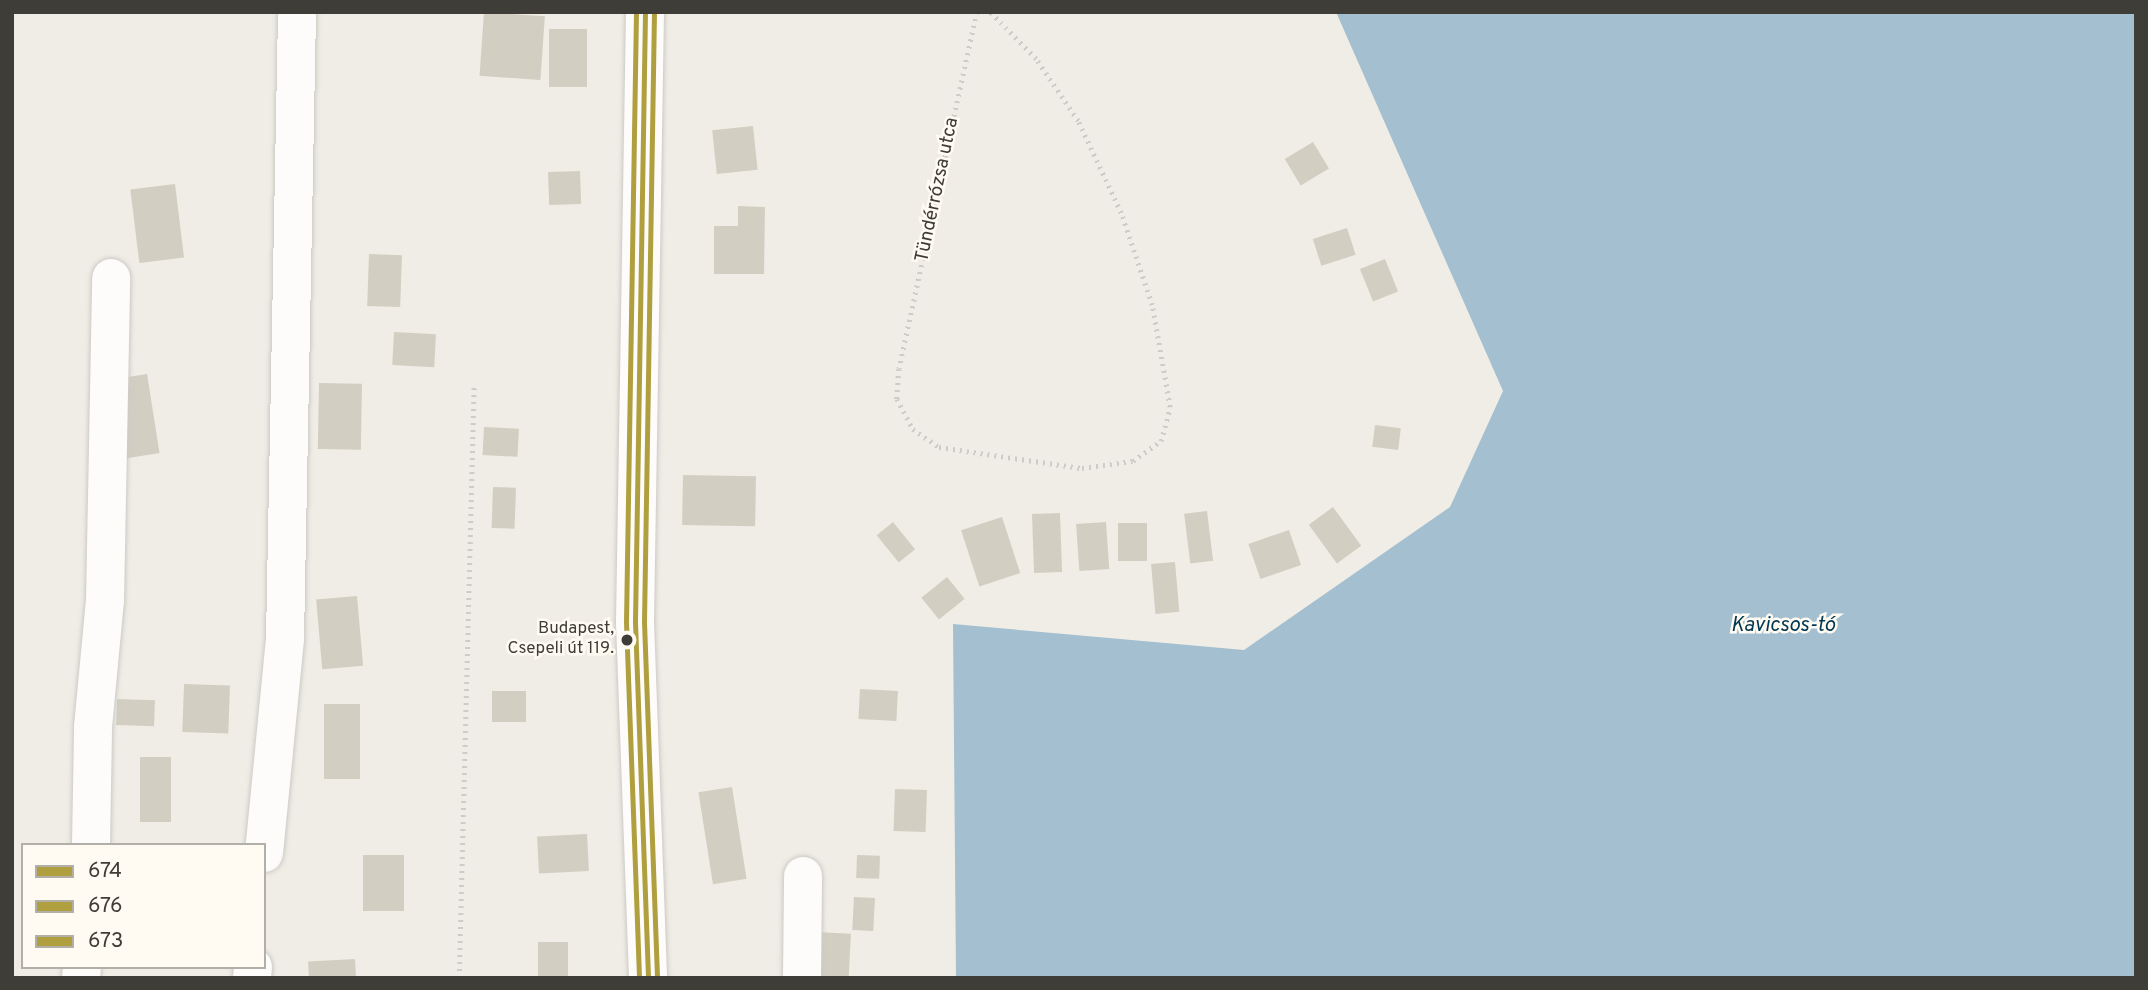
<!DOCTYPE html>
<html>
<head>
<meta charset="utf-8">
<style>
  body { margin:0 }
  #map { position:relative; width:2148px; height:990px; overflow:hidden; background:#f0ede6; font-family:Overpass,sans-serif }
  div>[style] { position:absolute }
  .water>* { inset:0; background:#a3bfd0 }
  .building>* { inset:0; background:#d2cec2; transform-origin:0 0 }
  .path>* { height:4.5px; margin-top:-2.25px; transform-origin:0; background:repeating-linear-gradient(90deg,#cdccc9 0 2px,transparent 0 7px) }
  .roads { filter:drop-shadow(0 0 2px #cccac5) drop-shadow(0 0 2px #cccac5) }
  .minor>* { height:38px; margin:-19px; padding:0 19px; transform-origin:19px; border-radius:19px; background:#fdfcfb }
  .bus-1>* { height:5px; margin:-2.5px; padding:0 2.5px; transform-origin:2.5px; border-radius:2.5px; background:#b09f3f }
  .bus-2>* { height:5px; margin:-2.5px; padding:0 2.5px; transform-origin:2.5px; border-radius:2.5px; background:#b09f3f }
  .bus-3>* { height:5px; margin:-2.5px; padding:0 2.5px; transform-origin:2.5px; border-radius:2.5px; background:#b09f3f }
  .dots>* { width:19px; height:19px; translate:-50% -50%; box-sizing:border-box; border:4px solid #fffbf2; border-radius:50% }
  span { translate:-50% -50%; white-space:nowrap; text-align:center; line-height:1.15; -webkit-text-stroke:5px #fffbf2; paint-order:stroke }
  .bus-label { font-size:17px; color:#3f3d38 }
  .right { translate:-100% -50%; text-align:right }
  .street-label { font-size:19px; color:#3f3d38 }
  .water-label { font-size:21px; color:#003853; font-style:italic }
  .frame { position:absolute; inset:0; border:14px solid #3f3d38; pointer-events:none }
  .legend { position:absolute; left:21px; top:843px; width:245px; height:126px; box-sizing:border-box; background:#fffbf2; border:2px solid #b2afa8; margin:0; padding:9px 12px; list-style:none; font-size:21px; color:#3f3d38 }
  .legend li { display:flex; align-items:center; gap:14px; height:35px }
  .legend b { width:35px; border:2px solid #b2afa8 }
</style>
</head>
<body>
<div id="map">
  <div class="water">
    <div style="clip-path:polygon(1336px 12px,2136px 12px,2136px 978px,956px 978px,953px 624px,1244px 650px,1450px 507px,1503px 391px)"></div>
  </div>
  <div class="building">
    <div style="left:484px;top:12px;width:61px;height:64px;rotate:4deg"></div>
    <div style="left:549px;top:29px;width:38px;height:58px"></div>
    <div style="left:753px;top:126px;width:44px;height:41px;rotate:84deg"></div>
    <div style="left:1313px;top:142px;width:31px;height:33px;rotate:59deg"></div>
    <div style="left:580px;top:171px;width:33px;height:32px;rotate:88deg"></div>
    <div style="left:175px;top:184px;width:74px;height:45px;rotate:83deg"></div>
    <div style="clip-path:polygon(738px 206px,765px 207px,764px 274px,714px 274px,714px 226px,738px 226px)"></div>
    <div style="left:1347px;top:228px;width:28px;height:36px;rotate:72deg"></div>
    <div style="left:369px;top:254px;width:33px;height:52px;rotate:2deg"></div>
    <div style="left:1385px;top:259px;width:35px;height:27px;rotate:68deg"></div>
    <div style="left:394px;top:332px;width:42px;height:33px;rotate:3deg"></div>
    <div style="left:147px;top:374px;width:80px;height:33px;rotate:81deg"></div>
    <div style="left:319px;top:383px;width:43px;height:66px;rotate:1deg"></div>
    <div style="left:1375px;top:425px;width:26px;height:22px;rotate:7deg"></div>
    <div style="left:484px;top:427px;width:35px;height:28px;rotate:3deg"></div>
    <div style="left:683px;top:475px;width:73px;height:50px;rotate:1deg"></div>
    <div style="left:493px;top:487px;width:23px;height:41px;rotate:2deg"></div>
    <div style="left:1333px;top:507px;width:48px;height:30px;rotate:54deg"></div>
    <div style="left:1207px;top:511px;width:50px;height:23px;rotate:83deg"></div>
    <div style="left:1060px;top:513px;width:59px;height:28px;rotate:88deg"></div>
    <div style="left:1002px;top:517px;width:59px;height:43px;rotate:72deg"></div>
    <div style="left:893px;top:522px;width:35px;height:21px;rotate:51deg"></div>
    <div style="left:1106px;top:522px;width:47px;height:30px;rotate:86deg"></div>
    <div style="left:1118px;top:523px;width:29px;height:38px"></div>
    <div style="left:1289px;top:530px;width:37px;height:43px;rotate:71deg"></div>
    <div style="left:1175px;top:562px;width:50px;height:24px;rotate:85deg"></div>
    <div style="left:947px;top:577px;width:28px;height:33px;rotate:51deg"></div>
    <div style="left:357px;top:596px;width:70px;height:41px;rotate:85deg"></div>
    <div style="left:184px;top:684px;width:46px;height:48px;rotate:2deg"></div>
    <div style="left:860px;top:689px;width:38px;height:30px;rotate:3deg"></div>
    <div style="left:492px;top:691px;width:34px;height:31px"></div>
    <div style="left:117px;top:699px;width:38px;height:26px;rotate:2deg"></div>
    <div style="left:324px;top:704px;width:36px;height:75px"></div>
    <div style="left:140px;top:757px;width:31px;height:65px"></div>
    <div style="left:732px;top:787px;width:93px;height:34px;rotate:81deg"></div>
    <div style="left:895px;top:789px;width:32px;height:42px;rotate:2deg"></div>
    <div style="left:587px;top:834px;width:37px;height:50px;rotate:87deg"></div>
    <div style="left:363px;top:855px;width:41px;height:56px"></div>
    <div style="left:857px;top:855px;width:23px;height:23px;rotate:2deg"></div>
    <div style="left:854px;top:897px;width:21px;height:33px;rotate:3deg"></div>
    <div style="left:816px;top:932px;width:35px;height:46px;rotate:3deg"></div>
    <div style="left:568px;top:942px;width:36px;height:30px;rotate:90deg"></div>
    <div style="left:355px;top:959px;width:19px;height:47px;rotate:87deg"></div>
  </div>
  <div class="path">
    <div style="left:977px;top:12px;width:365px;rotate:102.3deg"></div>
    <div style="left:899px;top:369px;width:30px;rotate:94deg"></div>
    <div style="left:897px;top:399px;width:34px;rotate:62deg"></div>
    <div style="left:913px;top:429px;width:32px;rotate:35deg"></div>
    <div style="left:939px;top:447px;width:145px;rotate:8.4deg"></div>
    <div style="left:1082px;top:468px;width:51px;rotate:-7.8deg"></div>
    <div style="left:1133px;top:461px;width:34px;rotate:-36deg"></div>
    <div style="left:1161px;top:441px;width:35px;rotate:-75deg"></div>
    <div style="left:1170px;top:407px;width:104px;rotate:-100deg"></div>
    <div style="left:1152px;top:305px;width:97px;rotate:-108.6deg"></div>
    <div style="left:1121px;top:213px;width:102px;rotate:-115.1deg"></div>
    <div style="left:1078px;top:121px;width:75px;rotate:-124.1deg"></div>
    <div style="left:1036px;top:59px;width:66px;rotate:-134.4deg"></div>
    <div style="left:459px;top:978px;width:595px;rotate:-88.56deg"></div>
  </div>
  <div class="roads">
    <div class="minor">
      <div style="left:645px;top:12px;width:610px;rotate:90.94deg"></div>
      <div style="left:635px;top:622px;width:356px;rotate:87.9deg"></div>
      <div style="left:91px;top:845px;width:118px;rotate:-89deg"></div>
      <div style="left:93px;top:727px;width:127px;rotate:-84.6deg"></div>
      <div style="left:105px;top:601px;width:323px;rotate:-88.9deg"></div>
      <div style="left:264px;top:853px;width:215px;rotate:-84.4deg"></div>
      <div style="left:285px;top:639px;width:627px;rotate:-88.9deg"></div>
      <div style="left:81px;top:978px;width:11px;rotate:-85deg"></div>
      <div style="left:252px;top:978px;width:11px;rotate:-85deg"></div>
      <div style="left:802px;top:978px;width:102px;rotate:-89.4deg"></div>
    </div>
  </div>
  <div class="bus-1">
    <div style="left:645px;top:12px;width:610px;rotate:90.94deg"></div>
    <div style="left:635px;top:622px;width:356px;rotate:87.9deg"></div>
  </div>
  <div class="bus-2">
    <div style="left:636px;top:12px;width:610px;rotate:90.94deg"></div>
    <div style="left:626px;top:622px;width:356px;rotate:87.9deg"></div>
  </div>
  <div class="bus-3">
    <div style="left:654px;top:12px;width:610px;rotate:90.94deg"></div>
    <div style="left:644px;top:622px;width:356px;rotate:87.9deg"></div>
  </div>
  <div class="dots">
    <div style="left:627px;top:640px;background:#3f3d38"></div>
  </div>
  <div class="bus-label">
    <span class="right" style="left:614px;top:640px">Budapest,<br>Csepeli út 119.</span>
  </div>
  <div class="street-label">
    <span style="left:938px;top:190px;rotate:-78deg">Tündérrózsa utca</span>
  </div>
  <div class="water-label">
    <span style="left:1783px;top:626px">Kavicsos-tó</span>
  </div>
  <div class="frame"></div>
  <ul class="legend">
  <li><b style="height:9px;background:#b09f3f"></b>674</li>
  <li><b style="height:9px;background:#b09f3f"></b>676</li>
  <li><b style="height:9px;background:#b09f3f"></b>673</li>
  </ul>
</div>
</body>
</html>
